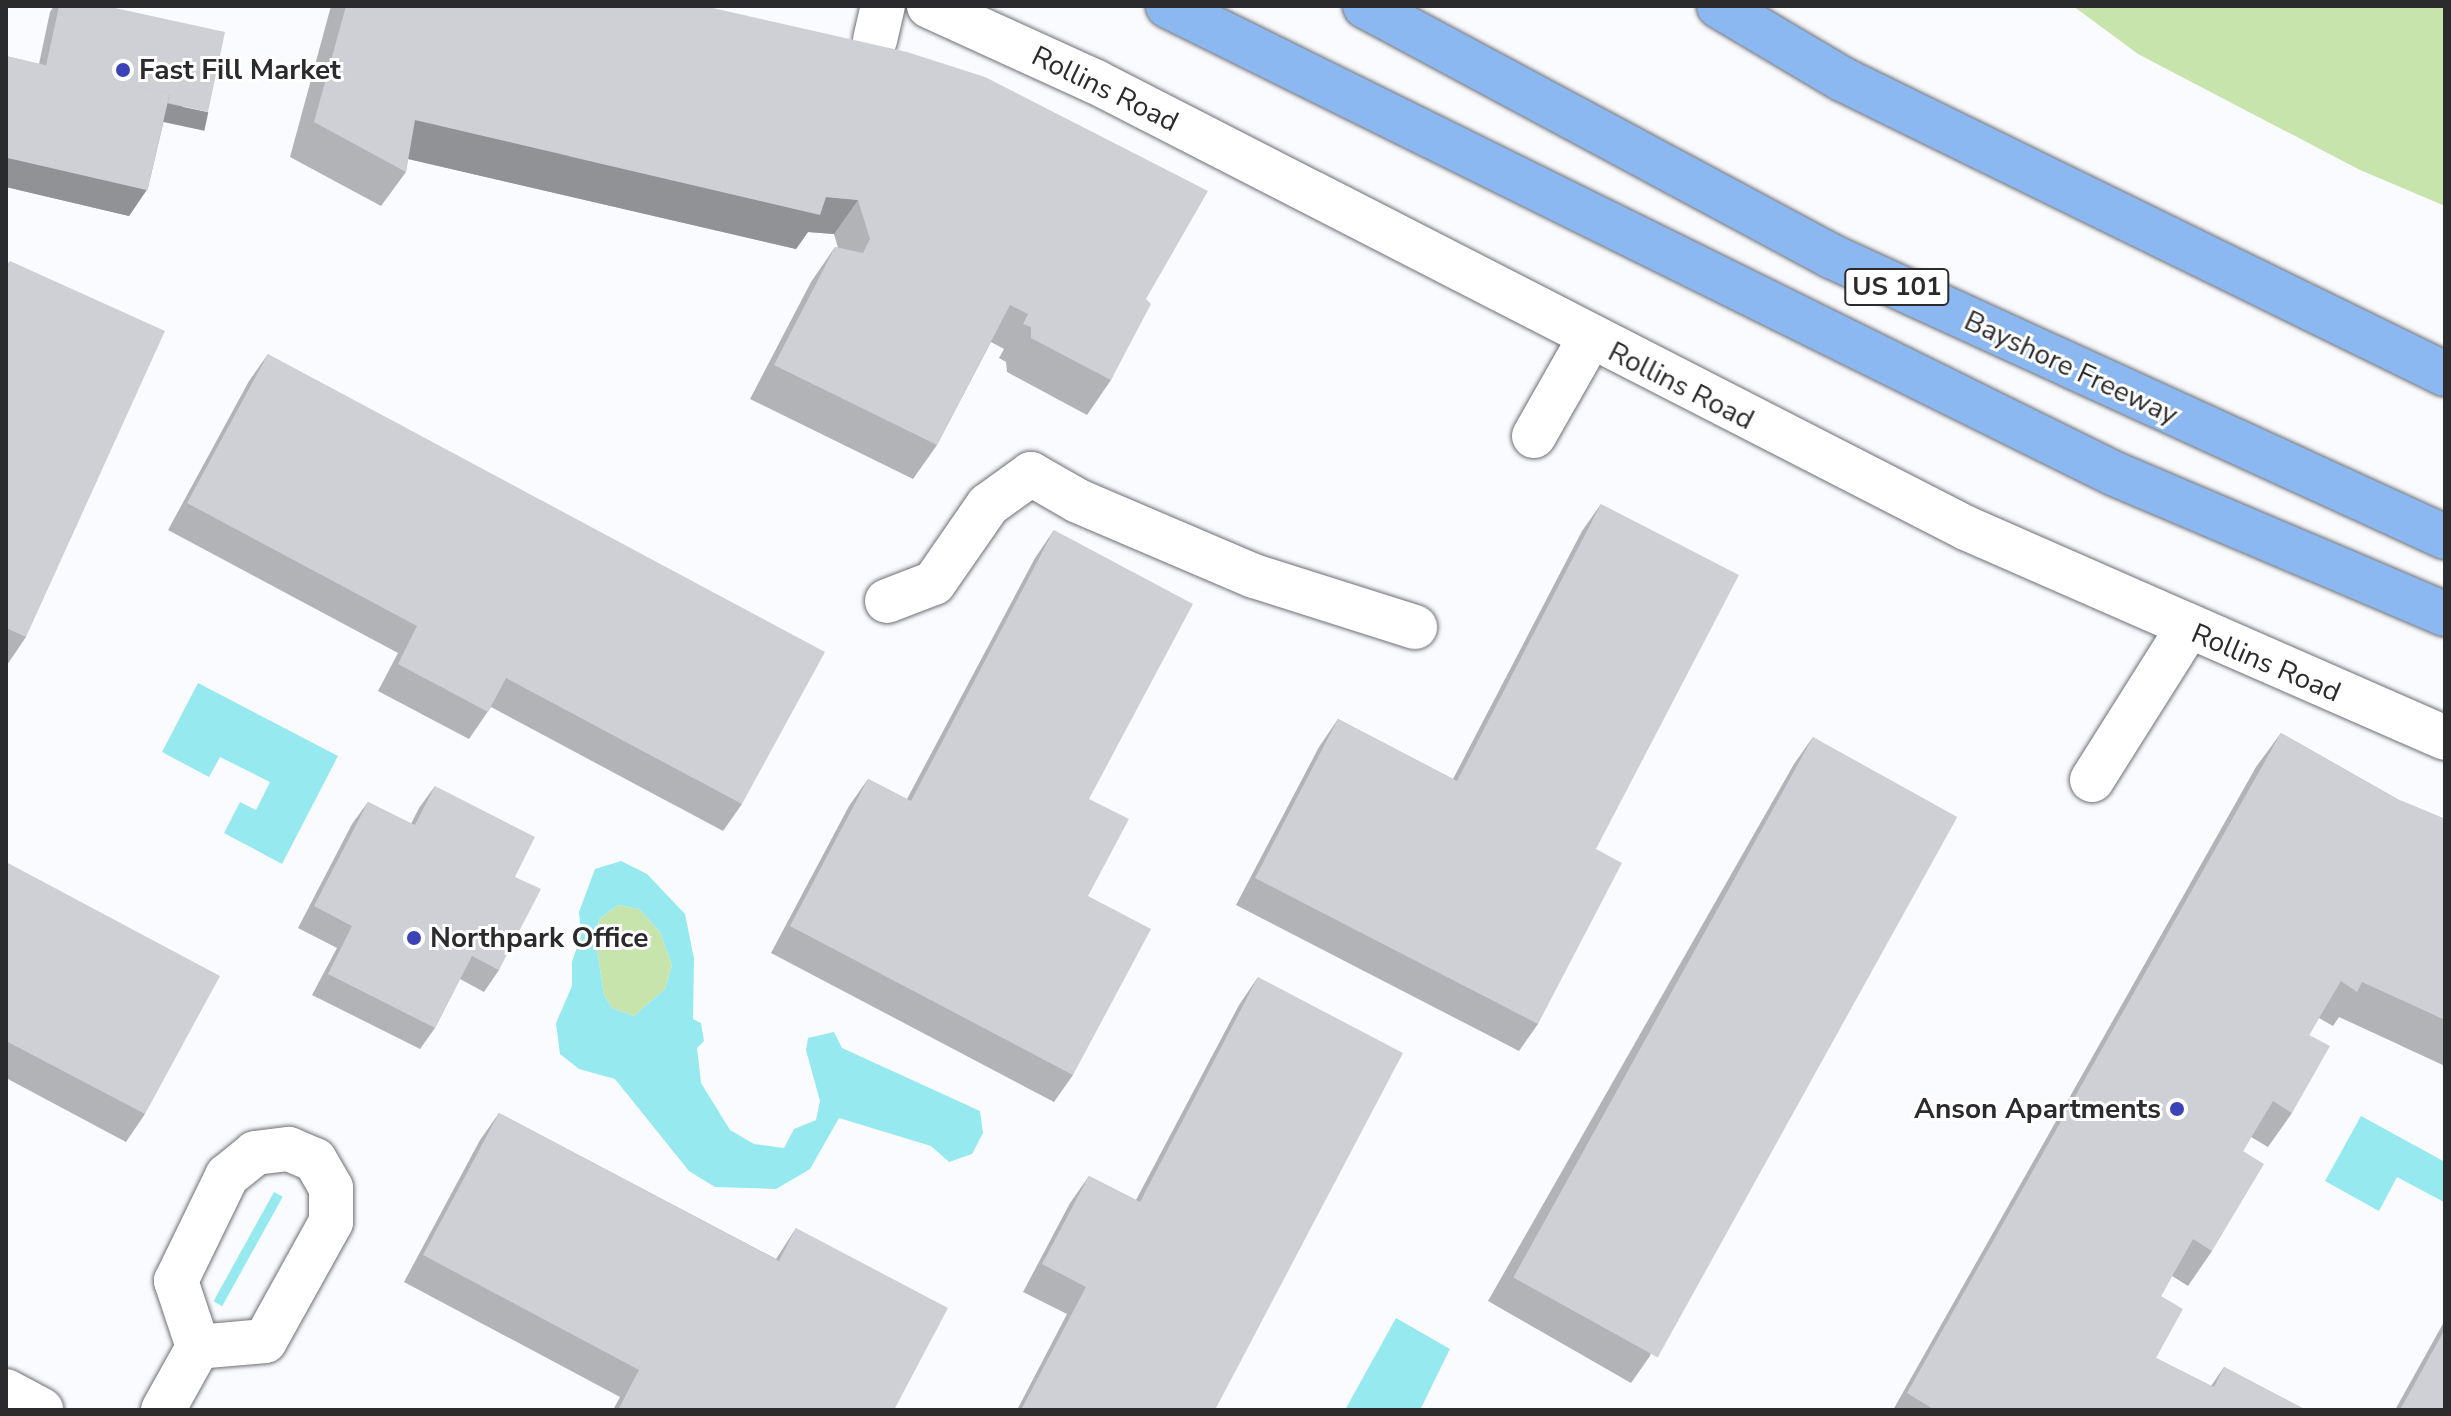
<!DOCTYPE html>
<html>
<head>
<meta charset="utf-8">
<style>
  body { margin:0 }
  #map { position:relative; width:2451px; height:1416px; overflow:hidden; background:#fafbff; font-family:"Nunito Sans",sans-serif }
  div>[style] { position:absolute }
  .green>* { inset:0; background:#c8e4ad }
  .water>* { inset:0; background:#95e9ef; transform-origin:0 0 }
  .roads { filter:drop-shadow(0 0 2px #6f7074) drop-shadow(0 0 2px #6f7074) }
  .minor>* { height:44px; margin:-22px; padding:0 22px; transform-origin:22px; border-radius:22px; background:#fff }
  .highway>* { height:44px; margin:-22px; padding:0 22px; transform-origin:22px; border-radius:22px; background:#8bb8f0 }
  .wall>* { inset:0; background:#b2b3b7 }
  .shaded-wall>* { inset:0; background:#919295; transform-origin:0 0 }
  .building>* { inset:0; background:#cfd0d5; transform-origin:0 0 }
  .dots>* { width:22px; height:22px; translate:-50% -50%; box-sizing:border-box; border:4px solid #fff; border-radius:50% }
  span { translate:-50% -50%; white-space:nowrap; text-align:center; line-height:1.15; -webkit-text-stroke:6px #fff; paint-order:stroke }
  .shield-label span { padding:2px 6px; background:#fff; border:2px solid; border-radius:6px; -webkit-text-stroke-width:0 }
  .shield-label { font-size:26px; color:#2b2b2d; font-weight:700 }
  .poi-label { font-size:28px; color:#2b2b2d; font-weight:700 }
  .left { translate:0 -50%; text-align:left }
  .right { translate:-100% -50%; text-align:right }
  .street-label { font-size:28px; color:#2b2b2d }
  .frame { position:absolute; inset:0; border:8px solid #2b2b2d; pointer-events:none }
</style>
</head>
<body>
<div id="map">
  <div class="green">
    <div style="clip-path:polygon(2073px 6px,2445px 6px,2445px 206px,2360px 170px,2138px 54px)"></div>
    <div style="clip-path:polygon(618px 905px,639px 909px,660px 932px,672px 965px,665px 989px,634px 1016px,612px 1008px,604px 995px,596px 942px,599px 919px)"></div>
  </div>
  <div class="water">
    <div style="clip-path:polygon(198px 683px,338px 756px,282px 864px,224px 833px,240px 802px,256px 810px,270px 782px,220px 757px,209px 777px,162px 752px)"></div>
    <div style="clip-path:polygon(evenodd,621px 861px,647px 874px,685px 914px,694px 959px,693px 1019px,701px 1023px,704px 1041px,697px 1048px,701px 1083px,730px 1130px,754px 1144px,784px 1148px,794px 1129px,816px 1120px,820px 1101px,806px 1050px,808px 1038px,834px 1032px,842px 1048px,980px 1111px,983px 1133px,972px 1154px,949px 1162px,931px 1146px,839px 1118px,810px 1169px,776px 1189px,715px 1187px,689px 1171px,615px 1079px,579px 1069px,560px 1054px,556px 1023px,572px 986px,572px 962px,581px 936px,579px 912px,595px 869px,621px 861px,618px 905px,639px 909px,660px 932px,672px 965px,665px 989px,634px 1016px,612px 1008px,604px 995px,596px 942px,599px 919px,618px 905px)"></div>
    <div style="clip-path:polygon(2361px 1116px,2445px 1162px,2444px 1202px,2397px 1177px,2379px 1211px,2325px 1181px)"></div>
    <div style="left:274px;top:1192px;width:10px;height:125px;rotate:29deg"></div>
    <div style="clip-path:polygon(1396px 1318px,1450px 1349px,1420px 1410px,1345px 1410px)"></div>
  </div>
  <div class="roads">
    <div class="minor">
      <div style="left:929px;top:6px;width:183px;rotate:24.5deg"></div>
      <div style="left:1096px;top:82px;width:978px;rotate:27.14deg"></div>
      <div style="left:1966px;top:528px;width:523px;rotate:23.67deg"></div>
      <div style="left:875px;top:40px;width:35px;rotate:-77deg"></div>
      <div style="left:1534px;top:436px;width:112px;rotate:-60.4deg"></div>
      <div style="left:887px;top:601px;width:50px;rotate:-21deg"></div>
      <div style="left:934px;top:583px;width:95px;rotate:-55.3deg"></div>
      <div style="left:988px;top:505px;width:53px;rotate:-35.8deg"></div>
      <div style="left:1031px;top:474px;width:54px;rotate:29.9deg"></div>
      <div style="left:1078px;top:501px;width:191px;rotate:23.1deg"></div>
      <div style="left:1254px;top:576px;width:169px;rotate:17.6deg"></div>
      <div style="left:2092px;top:780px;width:178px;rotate:-57.8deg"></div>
      <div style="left:6px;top:1391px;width:40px;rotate:28deg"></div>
      <div style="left:163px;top:1410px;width:72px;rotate:-60.9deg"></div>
      <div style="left:198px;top:1347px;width:70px;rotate:-108.4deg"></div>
      <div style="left:176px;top:1281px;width:117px;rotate:-64.1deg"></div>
      <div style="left:227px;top:1176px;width:36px;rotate:-39deg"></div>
      <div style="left:255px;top:1153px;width:34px;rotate:-7deg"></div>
      <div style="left:289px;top:1149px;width:28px;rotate:23deg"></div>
      <div style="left:315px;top:1160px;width:32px;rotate:60deg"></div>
      <div style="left:331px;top:1188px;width:34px;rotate:90deg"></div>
      <div style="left:331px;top:1222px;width:136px;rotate:119deg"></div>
      <div style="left:265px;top:1341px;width:67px;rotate:174.9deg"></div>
    </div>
    <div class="highway">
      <div style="left:1168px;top:6px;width:1056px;rotate:26.3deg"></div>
      <div style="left:2115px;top:474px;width:358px;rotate:23deg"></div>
      <div style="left:1365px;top:6px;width:531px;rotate:28.21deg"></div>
      <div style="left:1833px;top:257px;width:673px;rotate:24.58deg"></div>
      <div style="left:1719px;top:6px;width:143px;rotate:30.7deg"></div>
      <div style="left:1842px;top:79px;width:671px;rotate:26.07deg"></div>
    </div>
  </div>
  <div class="wall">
    <div style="clip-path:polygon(54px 6px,115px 6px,114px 8px,197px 127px,164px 120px,148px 188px,129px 216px,6px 187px,6px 56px,39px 64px,50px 12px)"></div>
    <div style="clip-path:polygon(331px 6px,704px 6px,1146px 299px,1111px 380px,1087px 415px,1007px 372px,1006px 362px,999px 358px,1004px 349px,991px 342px,937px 445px,913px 479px,750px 399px,811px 282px,835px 247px,838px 248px,834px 234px,808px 232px,796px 249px,408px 159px,406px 172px,381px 206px,290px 157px)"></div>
    <div style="clip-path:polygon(10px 261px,26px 637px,7px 665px,6px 664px,6px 267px)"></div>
    <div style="clip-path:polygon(268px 354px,742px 804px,723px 831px,491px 707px,469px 739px,378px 691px,398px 653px,168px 530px,249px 381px)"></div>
    <div style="clip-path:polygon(1601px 504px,1596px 849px,1538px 1024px,1519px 1051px,1236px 905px,1319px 747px,1338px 719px,1453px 779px,1582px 531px)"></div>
    <div style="clip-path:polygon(1054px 530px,1089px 799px,1088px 896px,1073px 1075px,1054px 1102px,771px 953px,849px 806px,868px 779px,907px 799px,1035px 558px)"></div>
    <div style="clip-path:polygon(2281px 733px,2399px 800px,2445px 819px,2445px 1066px,2339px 1017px,2333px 1026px,2319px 1018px,2309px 1035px,2292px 1113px,2268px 1147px,2251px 1137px,2243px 1151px,2212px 1251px,2188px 1286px,2172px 1276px,2161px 1296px,2156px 1358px,2211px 1386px,2224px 1367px,2306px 1410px,1893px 1410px,2256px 767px)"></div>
    <div style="clip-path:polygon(1813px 737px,1650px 1356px,1631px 1383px,1488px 1301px,1794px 764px)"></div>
    <div style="clip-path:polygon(435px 786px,515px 877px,499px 970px,484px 992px,460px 979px,435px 1028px,420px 1049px,312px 995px,337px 948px,298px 928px,352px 824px,368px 802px,411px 824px,419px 808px)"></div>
    <div style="clip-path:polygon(6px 862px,145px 1114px,126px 1142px,6px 1078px)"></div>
    <div style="clip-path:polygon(1258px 977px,1215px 1410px,1017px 1410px,1067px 1314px,1023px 1292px,1070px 1203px,1089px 1176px,1136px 1200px,1239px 1005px)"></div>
    <div style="clip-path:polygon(499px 1113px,776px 1259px,796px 1228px,894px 1410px,613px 1410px,620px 1397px,404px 1282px,480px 1140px)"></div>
    <div style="clip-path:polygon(2445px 1320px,2445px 1410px,2395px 1410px)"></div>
  </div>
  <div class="shaded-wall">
    <div style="left:43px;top:77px;width:169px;height:19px;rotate:12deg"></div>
    <div style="clip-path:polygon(415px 120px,826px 197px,858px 200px,834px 234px,808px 232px,796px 249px,391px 155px)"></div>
    <div style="clip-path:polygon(6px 155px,148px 188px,129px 216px,6px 187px)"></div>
  </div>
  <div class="building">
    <div style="clip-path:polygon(59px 6px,106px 6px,225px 32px,208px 112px,168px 103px,170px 94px,46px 66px)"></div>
    <div style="clip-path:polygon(346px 6px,704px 6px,907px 52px,985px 77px,1208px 191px,1146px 299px,1151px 304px,1111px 380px,1031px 338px,1031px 327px,1023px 324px,1028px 314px,1010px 305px,937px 445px,774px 365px,835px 247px,863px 253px,870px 239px,858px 200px,826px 197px,820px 215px,415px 120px,406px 172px,314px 122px)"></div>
    <div style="left:6px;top:56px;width:168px;height:99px;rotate:13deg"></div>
    <div style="clip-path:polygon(10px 261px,165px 331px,26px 637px,6px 628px,6px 271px)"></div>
    <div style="clip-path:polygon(268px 354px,825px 652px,742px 804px,506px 678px,488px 712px,398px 664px,417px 626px,187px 503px)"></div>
    <div style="clip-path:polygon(1601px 504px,1739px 575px,1596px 849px,1622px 863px,1538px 1024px,1255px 878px,1338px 719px,1457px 781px)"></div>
    <div style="clip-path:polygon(1054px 530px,1193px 604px,1089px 799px,1129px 819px,1088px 896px,1151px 929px,1073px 1075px,790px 926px,868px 779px,911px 801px)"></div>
    <div style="clip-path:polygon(2281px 733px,2399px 800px,2445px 819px,2445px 1020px,2362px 982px,2357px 992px,2341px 981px,2309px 1035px,2330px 1046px,2292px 1113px,2273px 1101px,2243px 1151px,2264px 1164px,2212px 1251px,2193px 1239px,2161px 1296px,2183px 1309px,2156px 1358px,2214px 1387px,2224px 1367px,2306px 1410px,1932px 1410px,1933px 1409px,1907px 1393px)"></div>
    <div style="left:1813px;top:737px;width:165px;height:618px;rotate:29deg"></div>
    <div style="clip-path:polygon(435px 786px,535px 837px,515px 877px,541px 889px,499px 970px,472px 956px,435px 1028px,328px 974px,352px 926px,314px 906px,368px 802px,415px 825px)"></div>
    <div style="clip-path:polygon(6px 862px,220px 976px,145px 1114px,6px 1041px)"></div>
    <div style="clip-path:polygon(1258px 977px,1403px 1053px,1215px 1410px,1021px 1410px,1086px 1287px,1042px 1264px,1089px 1176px,1140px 1202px)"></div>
    <div style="clip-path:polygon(499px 1113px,779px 1261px,796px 1228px,948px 1308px,894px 1410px,618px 1410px,639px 1370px,423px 1255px)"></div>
    <div style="clip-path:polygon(2445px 1329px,2445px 1410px,2400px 1410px)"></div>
  </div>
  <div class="dots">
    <div style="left:123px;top:70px;background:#3b43b7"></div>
    <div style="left:414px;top:938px;background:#3b43b7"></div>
    <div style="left:2177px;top:1109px;background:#3b43b7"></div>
  </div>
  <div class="shield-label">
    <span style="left:1897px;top:287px">US 101</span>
  </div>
  <div class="poi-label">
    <span class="left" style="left:139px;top:70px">Fast Fill Market</span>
    <span class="left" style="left:430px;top:938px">Northpark Office</span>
    <span class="right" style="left:2161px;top:1109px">Anson Apartments</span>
  </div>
  <div class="street-label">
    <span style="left:1105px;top:89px;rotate:26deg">Rollins Road</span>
    <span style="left:2071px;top:368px;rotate:25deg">Bayshore Freeway</span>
    <span style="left:1681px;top:386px;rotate:27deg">Rollins Road</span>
    <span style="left:2266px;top:663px;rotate:23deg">Rollins Road</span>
  </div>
  <div class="frame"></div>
</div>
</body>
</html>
